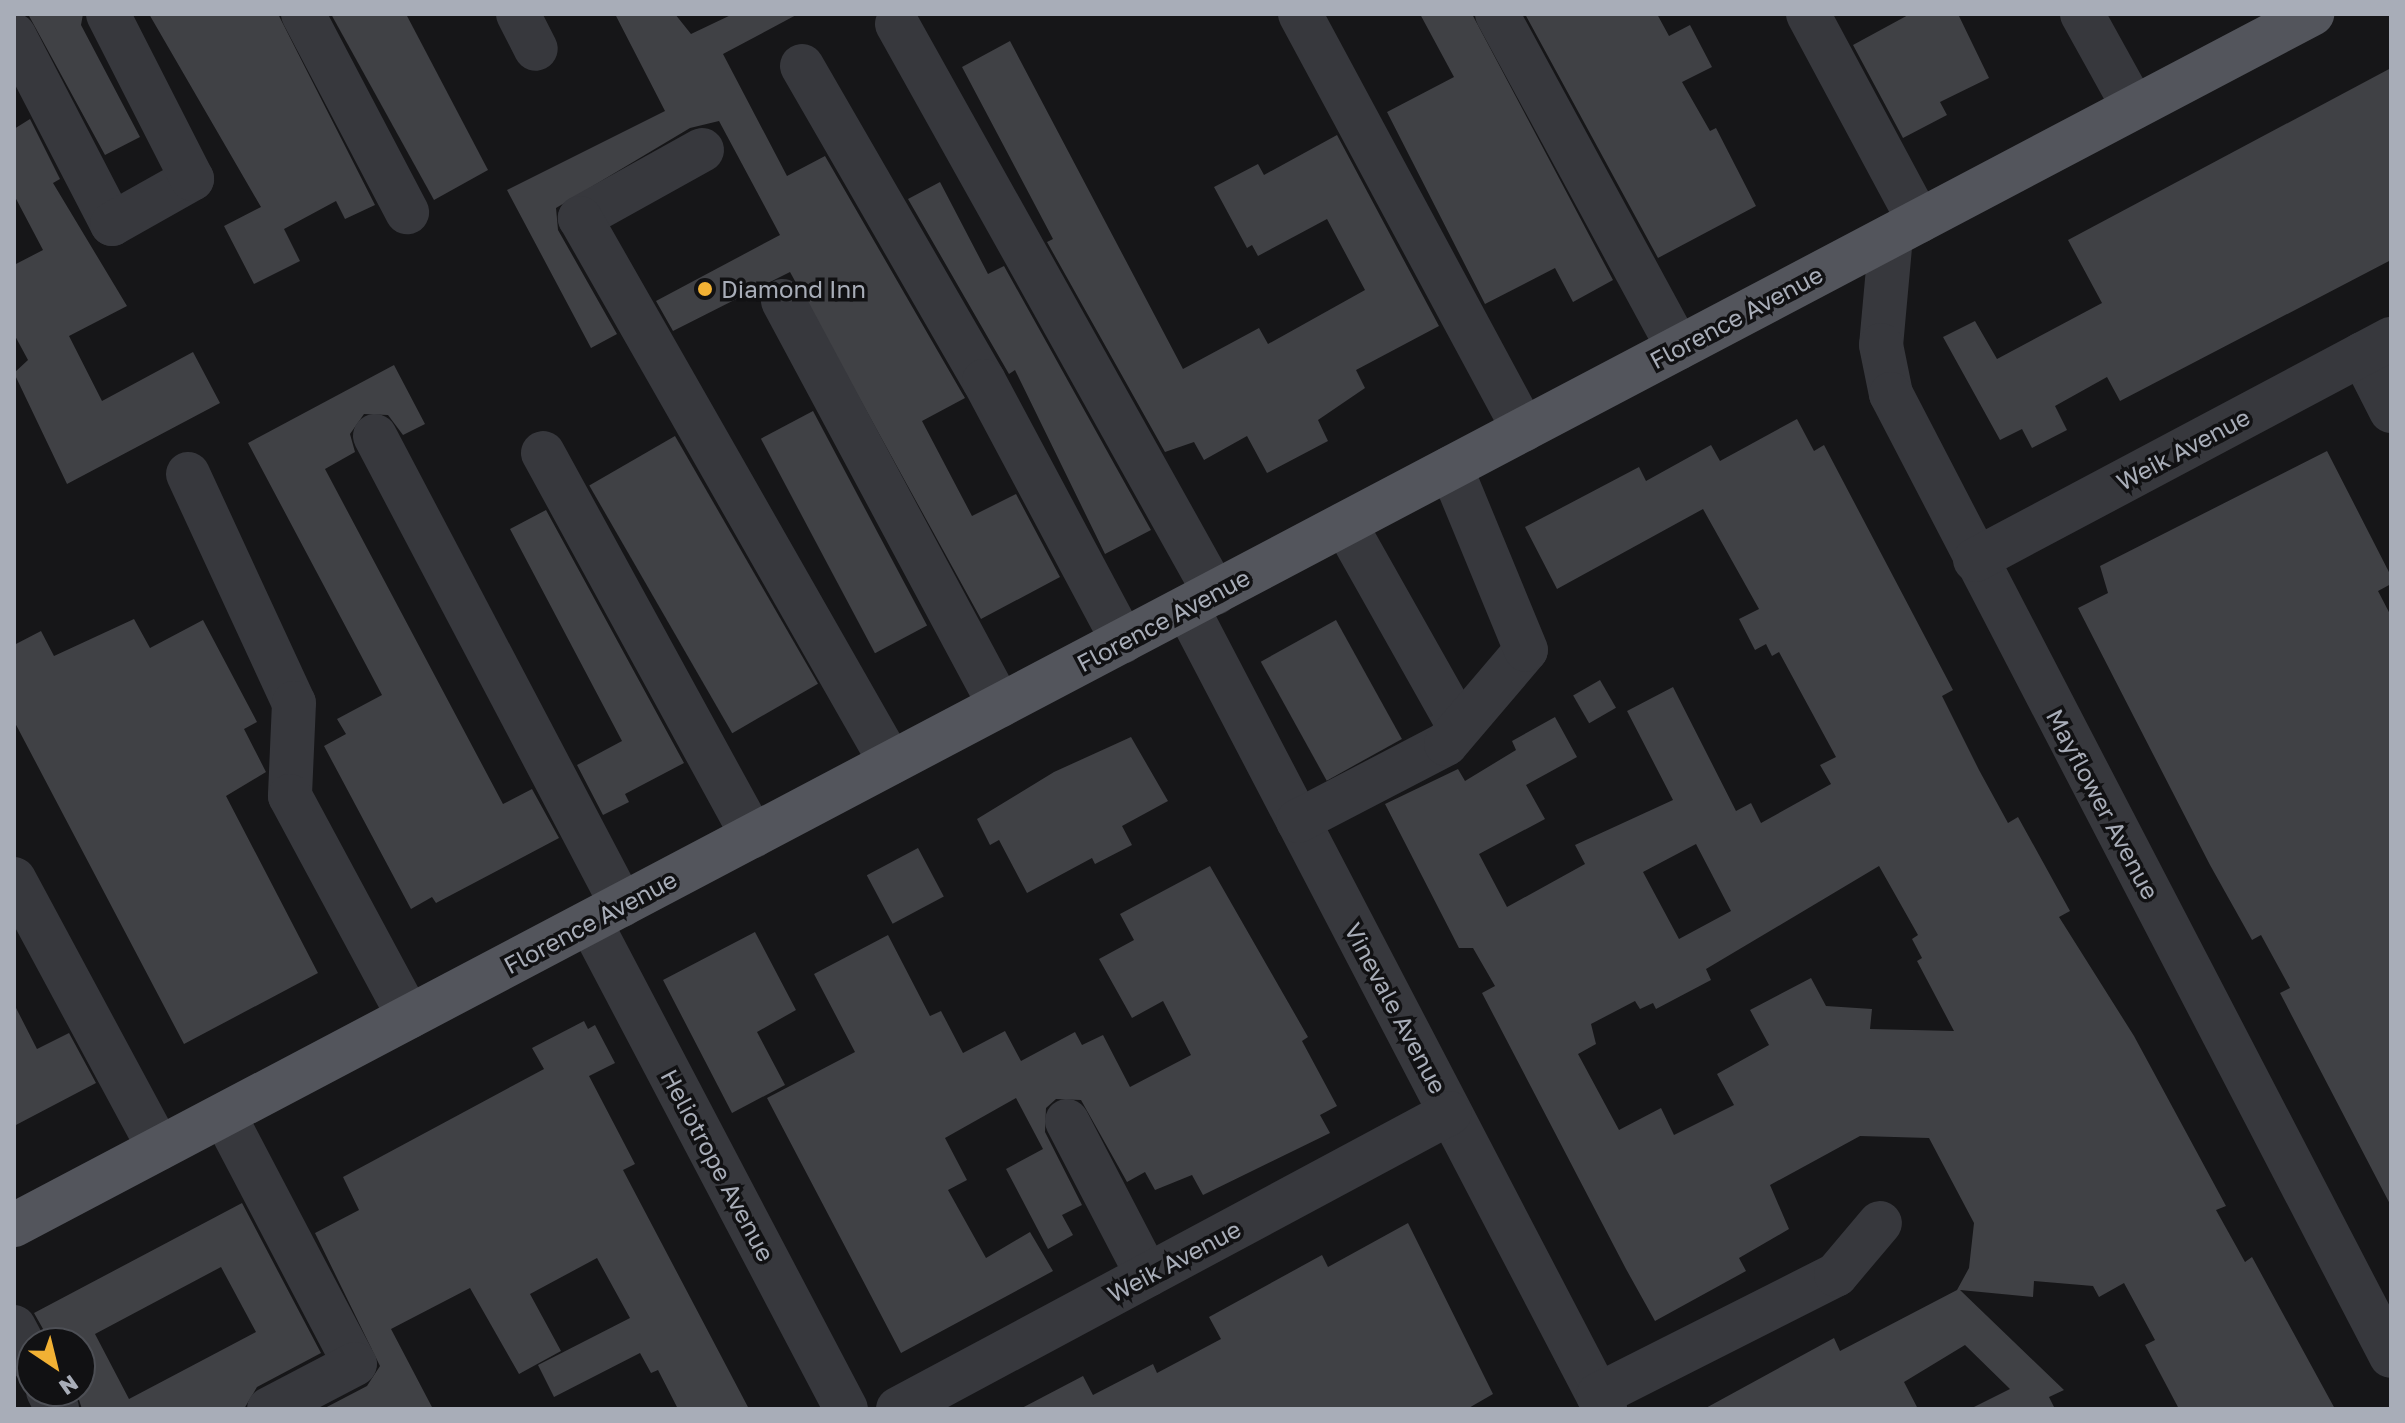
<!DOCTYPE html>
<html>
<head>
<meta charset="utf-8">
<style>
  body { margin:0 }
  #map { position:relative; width:2405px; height:1423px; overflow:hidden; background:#161618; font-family:"Golos Text",sans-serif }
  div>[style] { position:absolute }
  .building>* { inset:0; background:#404145; transform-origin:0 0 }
  .minor>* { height:44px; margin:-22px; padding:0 22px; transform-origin:22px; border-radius:22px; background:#37383d }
  .major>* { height:44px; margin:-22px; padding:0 22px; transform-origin:22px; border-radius:22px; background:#53555c }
  .dots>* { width:22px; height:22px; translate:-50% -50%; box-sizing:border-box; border:4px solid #111113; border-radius:50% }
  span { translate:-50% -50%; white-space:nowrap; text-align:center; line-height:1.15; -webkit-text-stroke:7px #111113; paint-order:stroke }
  .poi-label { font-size:24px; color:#a8adb8 }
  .left { translate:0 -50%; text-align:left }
  .street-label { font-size:24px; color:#a8adb8 }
  .frame { position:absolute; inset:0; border:16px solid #a8adb8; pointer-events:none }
  .north { position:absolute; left:16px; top:1327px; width:80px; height:80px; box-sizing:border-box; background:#111113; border:2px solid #4d4f55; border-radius:50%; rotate:145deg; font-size:22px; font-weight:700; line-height:32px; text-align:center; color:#a8adb8 }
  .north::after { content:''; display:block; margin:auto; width:28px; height:36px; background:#f2b134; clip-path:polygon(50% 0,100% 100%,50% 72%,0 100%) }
</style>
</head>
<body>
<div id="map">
  <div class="building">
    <div style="clip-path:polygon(28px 14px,83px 14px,81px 25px,140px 137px,105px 155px)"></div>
    <div style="clip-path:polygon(149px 14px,278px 14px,375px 205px,345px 219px,336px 201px,284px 229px,300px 261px,254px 284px,224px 226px,261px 207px)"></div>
    <div style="clip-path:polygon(331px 14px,406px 14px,488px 170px,434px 200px)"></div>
    <div style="clip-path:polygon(615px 14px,675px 14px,691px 34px,733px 14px,798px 14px,723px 54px,787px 176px,825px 156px,962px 393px,965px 398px,922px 421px,972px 516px,1016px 494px,1060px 577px,981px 619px,790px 272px,673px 331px,656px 301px,780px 235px,719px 121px,690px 128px,556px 208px,558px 230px,617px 334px,591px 348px,507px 190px,665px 111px)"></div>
    <div style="clip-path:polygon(1420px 14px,1472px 14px,1613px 280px,1573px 302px,1555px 268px,1485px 304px,1387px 112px,1454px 77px)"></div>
    <div style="clip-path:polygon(1525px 14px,1657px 14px,1669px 36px,1690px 25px,1712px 67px,1682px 82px,1710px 131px,1716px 128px,1756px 206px,1658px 258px)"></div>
    <div style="clip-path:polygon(1910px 14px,1958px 14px,1989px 78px,1940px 102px,1947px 115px,1903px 138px,1853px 45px)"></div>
    <div style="clip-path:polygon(1010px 41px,1183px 369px,1259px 328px,1268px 344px,1365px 290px,1327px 219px,1258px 256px,1252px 245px,1247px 248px,1214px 187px,1258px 164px,1264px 175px,1337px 135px,1439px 326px,1356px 370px,1365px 388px,1318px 420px,1328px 441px,1267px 473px,1247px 436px,1204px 460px,1194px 442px,1165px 452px,1047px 242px,1053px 239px,962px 67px)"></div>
    <div style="clip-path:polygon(2391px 68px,2391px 260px,2120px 401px,2107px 377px,2055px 406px,2067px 430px,2032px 448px,2022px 429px,2000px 440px,1943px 337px,1975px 321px,1997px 359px,2102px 303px,2068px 240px)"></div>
    <div style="clip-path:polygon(30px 119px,60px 179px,53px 183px,127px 306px,69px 336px,102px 401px,193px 352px,220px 403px,67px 484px,14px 373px,28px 360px,14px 334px,14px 265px,43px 250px,14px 195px,14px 129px)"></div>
    <div style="clip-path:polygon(940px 182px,988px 274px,1004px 266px,1151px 530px,1105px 554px,1015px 370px,1009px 374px,908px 199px)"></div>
    <div style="clip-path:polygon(394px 365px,425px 424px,403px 435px,388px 415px,364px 414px,350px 434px,355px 452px,325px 469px,503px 804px,532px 789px,559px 838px,436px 903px,432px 897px,411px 909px,324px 746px,346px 734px,337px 719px,382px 695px,248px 443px)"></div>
    <div style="left:813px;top:411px;width:243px;height:59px;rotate:62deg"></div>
    <div style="clip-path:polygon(evenodd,1797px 419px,1814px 451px,1824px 445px,1953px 690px,1942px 696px,1979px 770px,2008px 823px,2018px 817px,2070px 911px,2059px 917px,2134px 1036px,2226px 1206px,2216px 1210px,2245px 1262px,2252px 1257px,2335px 1409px,2179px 1409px,2145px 1345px,2155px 1340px,2124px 1283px,2099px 1297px,2093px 1286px,2034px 1281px,2033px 1297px,1960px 1290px,2064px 1390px,2049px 1397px,2055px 1409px,1970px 1409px,2010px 1389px,1965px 1345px,1904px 1382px,1918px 1409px,1704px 1409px,1834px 1338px,1840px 1351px,1957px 1290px,1969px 1268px,1974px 1223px,1929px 1138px,1860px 1136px,1770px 1185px,1789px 1229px,1739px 1258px,1746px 1271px,1655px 1321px,1626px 1269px,1482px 993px,1495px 986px,1473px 948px,1459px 948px,1385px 804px,1458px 769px,1465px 781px,1516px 750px,1512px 741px,1555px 717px,1577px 757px,1526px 785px,1545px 819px,1479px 854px,1507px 907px,1585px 864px,1575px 845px,1673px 800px,1627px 711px,1673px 687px,1736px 811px,1751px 803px,1761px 823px,1831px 784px,1820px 765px,1836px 757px,1779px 652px,1772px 656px,1766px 644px,1755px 650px,1739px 619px,1759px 609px,1703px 509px,1557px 589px,1525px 527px,1639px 467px,1646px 481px,1711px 445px,1720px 461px,1797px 419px,1696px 844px,1731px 911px,1679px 939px,1643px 872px,1696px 844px,1797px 419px,1879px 866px,1918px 935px,1912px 939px,1922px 958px,1917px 961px,1954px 1031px,1870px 1029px,1872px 1009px,1826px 1006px,1811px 978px,1750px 1010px,1769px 1045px,1717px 1074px,1734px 1105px,1674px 1135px,1661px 1108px,1619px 1130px,1578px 1054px,1596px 1044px,1591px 1024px,1635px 1001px,1640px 1009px,1653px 1003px,1656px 1009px,1711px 980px,1706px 969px,1879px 866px)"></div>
    <div style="left:675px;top:436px;width:286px;height:99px;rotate:60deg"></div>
    <div style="clip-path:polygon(2327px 451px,2391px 576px,2391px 584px,2378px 591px,2391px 616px,2391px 1206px,2280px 993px,2290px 988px,2261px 935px,2252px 940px,2210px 865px,2078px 608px,2108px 593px,2100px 566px)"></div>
    <div style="clip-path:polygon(546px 510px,684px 763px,625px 794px,629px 802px,603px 815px,577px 765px,622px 741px,510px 529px)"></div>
    <div style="clip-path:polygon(134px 619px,150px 648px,203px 620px,257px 722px,244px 729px,266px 772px,226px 796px,318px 973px,184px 1044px,14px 721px,14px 645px,41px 631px,54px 656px)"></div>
    <div style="left:1336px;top:620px;width:136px;height:86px;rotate:61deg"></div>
    <div style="left:1600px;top:680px;width:32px;height:31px;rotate:60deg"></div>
    <div style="clip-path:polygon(1131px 737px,1168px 801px,1122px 826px,1132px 845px,1095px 864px,1092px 858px,1027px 893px,999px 840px,990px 845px,977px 819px,1054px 772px)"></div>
    <div style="left:918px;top:848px;width:55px;height:58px;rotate:62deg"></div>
    <div style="clip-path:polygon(1210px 866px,1308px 1037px,1302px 1041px,1337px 1106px,1320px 1115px,1330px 1133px,1203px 1195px,1192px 1175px,1155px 1190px,1145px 1172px,1127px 1182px,1081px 1100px,1056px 1099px,1046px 1108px,1045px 1132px,1082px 1205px,1062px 1215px,1073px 1235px,1048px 1249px,1006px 1169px,1043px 1149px,1016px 1098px,945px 1138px,967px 1180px,948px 1190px,986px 1258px,1030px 1232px,1053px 1271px,901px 1353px,767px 1098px,855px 1052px,814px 974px,888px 935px,930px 1016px,941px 1011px,963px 1053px,1005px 1031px,1021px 1061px,1075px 1032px,1082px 1045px,1103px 1035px,1130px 1087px,1191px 1055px,1163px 1001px,1132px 1018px,1099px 959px,1134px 940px,1120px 914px)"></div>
    <div style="clip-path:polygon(755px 932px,796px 1010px,757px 1032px,785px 1085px,732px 1113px,663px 980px)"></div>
    <div style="clip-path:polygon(14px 1004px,37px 1049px,69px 1033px,96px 1083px,14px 1126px)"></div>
    <div style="clip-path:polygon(584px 1021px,588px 1029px,595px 1025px,615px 1063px,589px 1076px,635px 1164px,623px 1170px,749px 1409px,678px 1409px,658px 1370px,651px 1373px,640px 1353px,554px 1397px,538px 1365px,630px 1318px,597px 1258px,530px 1294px,561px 1351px,519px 1374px,470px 1288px,391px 1329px,433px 1409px,323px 1409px,367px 1386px,380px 1366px,315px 1233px,359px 1210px,343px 1177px,544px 1069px,532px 1048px)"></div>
    <div style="clip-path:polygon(evenodd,242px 1203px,321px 1353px,257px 1387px,244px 1409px,82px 1409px,76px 1391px,80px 1343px,51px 1343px,34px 1313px,242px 1203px,221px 1267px,256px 1332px,129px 1399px,95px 1334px,221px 1267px)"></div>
    <div style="clip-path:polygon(1408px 1223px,1493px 1394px,1467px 1409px,1020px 1409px,1083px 1376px,1093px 1395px,1153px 1364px,1157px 1373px,1221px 1339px,1209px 1317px,1322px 1255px,1328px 1267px)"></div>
  </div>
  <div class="minor">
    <div style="left:303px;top:14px;width:224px;rotate:62.3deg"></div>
    <div style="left:518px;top:14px;width:39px;rotate:63deg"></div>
    <div style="left:1300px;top:14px;width:472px;rotate:61.7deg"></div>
    <div style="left:1497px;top:14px;width:380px;rotate:61.5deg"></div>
    <div style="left:1808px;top:14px;width:235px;rotate:61.8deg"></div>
    <div style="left:2082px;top:14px;width:107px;rotate:61deg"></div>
    <div style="left:897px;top:24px;width:652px;rotate:60.8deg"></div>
    <div style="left:14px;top:35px;width:213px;rotate:62.6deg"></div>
    <div style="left:112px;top:224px;width:92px;rotate:-29.4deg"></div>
    <div style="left:192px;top:179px;width:185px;rotate:-117deg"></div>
    <div style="left:802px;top:66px;width:364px;rotate:60deg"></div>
    <div style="left:984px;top:381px;width:295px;rotate:61.9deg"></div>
    <div style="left:702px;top:150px;width:140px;rotate:150.9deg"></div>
    <div style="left:580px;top:218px;width:627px;rotate:60.29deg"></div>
    <div style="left:1891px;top:236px;width:109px;rotate:95.2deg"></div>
    <div style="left:1881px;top:345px;width:50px;rotate:78.5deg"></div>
    <div style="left:1891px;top:394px;width:1084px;rotate:62.54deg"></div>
    <div style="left:783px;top:301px;width:459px;rotate:61.8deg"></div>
    <div style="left:2362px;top:354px;width:64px;rotate:63deg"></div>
    <div style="left:375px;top:436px;width:530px;rotate:62.23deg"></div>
    <div style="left:543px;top:453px;width:437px;rotate:61.3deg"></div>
    <div style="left:188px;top:474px;width:252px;rotate:65.2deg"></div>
    <div style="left:294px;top:703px;width:93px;rotate:92.5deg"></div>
    <div style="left:290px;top:796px;width:251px;rotate:61.7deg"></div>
    <div style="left:1345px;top:524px;width:232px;rotate:60.6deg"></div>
    <div style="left:1975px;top:560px;width:471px;rotate:-28deg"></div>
    <div style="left:1187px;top:608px;width:904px;rotate:62.44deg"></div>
    <div style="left:1298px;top:821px;width:167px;rotate:-27.5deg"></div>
    <div style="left:1446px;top:744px;width:123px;rotate:-49.6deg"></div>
    <div style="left:1526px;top:650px;width:197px;rotate:-112.4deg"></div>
    <div style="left:14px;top:879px;width:306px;rotate:61.7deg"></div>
    <div style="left:590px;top:922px;width:550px;rotate:62.27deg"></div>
    <div style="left:224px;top:1115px;width:281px;rotate:62.3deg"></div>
    <div style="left:355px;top:1364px;width:97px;rotate:152.4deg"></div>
    <div style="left:1067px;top:1121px;width:174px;rotate:62.5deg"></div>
    <div style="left:14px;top:1327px;width:38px;rotate:62deg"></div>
    <div style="left:48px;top:1391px;width:20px;rotate:63deg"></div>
    <div style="left:1598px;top:1395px;width:267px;rotate:-26.8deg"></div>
    <div style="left:1836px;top:1275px;width:68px;rotate:-49.8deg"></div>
    <div style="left:898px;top:1409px;width:626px;rotate:-28.2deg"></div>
  </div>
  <div class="major">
    <div style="left:14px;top:1225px;width:2598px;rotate:-27.79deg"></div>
  </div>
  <div class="dots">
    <div style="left:705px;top:289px;background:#f2b134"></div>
  </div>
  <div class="poi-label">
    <span class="left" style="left:721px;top:289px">Diamond Inn</span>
  </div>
  <div class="street-label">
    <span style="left:1736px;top:317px;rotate:-28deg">Florence Avenue</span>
    <span style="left:2183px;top:449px;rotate:-28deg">Weik Avenue</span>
    <span style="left:1163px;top:620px;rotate:-28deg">Florence Avenue</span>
    <span style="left:2103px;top:804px;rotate:62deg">Mayflower Avenue</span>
    <span style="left:590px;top:922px;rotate:-28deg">Florence Avenue</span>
    <span style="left:1396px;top:1008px;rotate:62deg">Vinevale Avenue</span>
    <span style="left:718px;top:1165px;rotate:62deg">Heliotrope Avenue</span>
    <span style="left:1174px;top:1261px;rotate:-28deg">Weik Avenue</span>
  </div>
  <div class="frame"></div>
  <div class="north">N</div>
</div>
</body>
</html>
